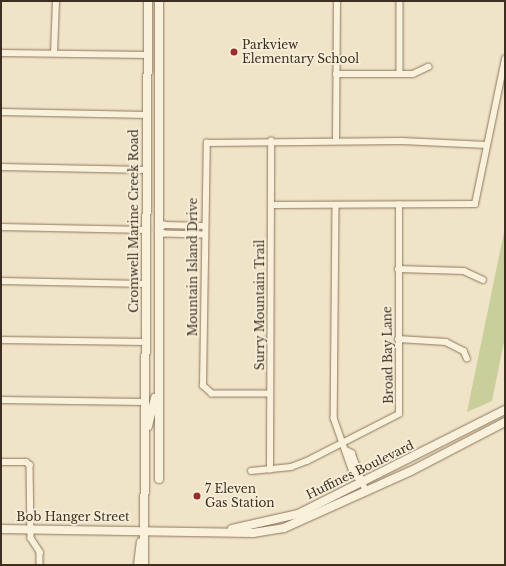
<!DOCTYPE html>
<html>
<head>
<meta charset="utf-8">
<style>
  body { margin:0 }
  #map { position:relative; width:506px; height:566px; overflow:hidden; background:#f0e4c8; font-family:"Libre Baskerville",serif }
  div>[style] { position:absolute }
  .green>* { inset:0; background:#c9cf9b }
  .roads { filter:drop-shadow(0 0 1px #8d765c) drop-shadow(0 0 1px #8d765c) }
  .street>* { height:5.5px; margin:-2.75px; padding:0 2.75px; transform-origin:2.75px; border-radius:2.75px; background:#faf1dc }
  .secondary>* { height:8px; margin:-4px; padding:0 4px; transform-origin:4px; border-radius:4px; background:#faf1dc }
  .dots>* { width:11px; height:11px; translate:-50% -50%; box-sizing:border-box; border:2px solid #f7eed8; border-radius:50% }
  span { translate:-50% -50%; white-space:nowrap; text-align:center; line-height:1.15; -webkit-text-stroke:3.5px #f7eed8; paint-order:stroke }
  .poi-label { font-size:12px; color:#3d2e20 }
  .left { translate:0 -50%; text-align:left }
  .street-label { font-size:12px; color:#3d2e20 }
  .frame { position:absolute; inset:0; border:2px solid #3d2e20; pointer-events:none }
</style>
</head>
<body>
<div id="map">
  <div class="green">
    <div style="clip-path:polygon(505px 227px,505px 337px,492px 401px,467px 412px)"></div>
  </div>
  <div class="roads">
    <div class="street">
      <div style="left:400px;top:1px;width:73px;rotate:90deg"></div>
      <div style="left:1px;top:53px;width:147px;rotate:0.8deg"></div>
      <div style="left:54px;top:53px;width:52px;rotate:-87.8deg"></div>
      <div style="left:336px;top:74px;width:77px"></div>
      <div style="left:413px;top:74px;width:17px;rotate:-25deg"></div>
      <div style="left:1px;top:112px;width:146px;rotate:1.2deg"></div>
      <div style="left:336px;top:141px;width:140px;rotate:-89.6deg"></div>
      <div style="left:1px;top:167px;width:146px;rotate:1.2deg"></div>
      <div style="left:271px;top:205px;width:204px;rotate:-0.3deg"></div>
      <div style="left:475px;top:204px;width:148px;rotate:-78.3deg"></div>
      <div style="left:336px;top:205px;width:213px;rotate:90.5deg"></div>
      <div style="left:334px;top:418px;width:60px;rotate:70.7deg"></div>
      <div style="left:354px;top:475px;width:10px;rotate:37deg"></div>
      <div style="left:1px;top:227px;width:146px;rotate:1.2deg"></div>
      <div style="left:204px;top:235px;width:40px;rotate:-178.6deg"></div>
      <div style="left:164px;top:234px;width:7px;rotate:-146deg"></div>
      <div style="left:158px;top:230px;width:8px;rotate:-40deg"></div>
      <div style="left:164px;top:225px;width:41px;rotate:1.4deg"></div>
      <div style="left:398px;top:269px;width:66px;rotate:1.7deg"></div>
      <div style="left:464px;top:271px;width:21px;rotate:25deg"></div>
      <div style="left:1px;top:281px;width:145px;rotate:1.2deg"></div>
      <div style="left:398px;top:339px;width:48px;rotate:3.6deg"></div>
      <div style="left:446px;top:342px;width:20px;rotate:27deg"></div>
      <div style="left:464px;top:351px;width:8px;rotate:67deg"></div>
      <div style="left:1px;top:340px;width:144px;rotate:0.8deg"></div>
      <div style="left:270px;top:394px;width:58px;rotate:180deg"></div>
      <div style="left:212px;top:394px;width:12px;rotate:-138deg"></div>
      <div style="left:203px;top:386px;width:243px;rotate:-89.1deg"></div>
      <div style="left:207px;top:143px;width:195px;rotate:-0.6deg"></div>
      <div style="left:402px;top:141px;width:85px;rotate:2.7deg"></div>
      <div style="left:1px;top:400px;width:144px;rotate:0.8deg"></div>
      <div style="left:346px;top:450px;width:7px;rotate:27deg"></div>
      <div style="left:352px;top:453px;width:40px;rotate:69.8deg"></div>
      <div style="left:1px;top:462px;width:25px"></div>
      <div style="left:26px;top:462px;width:5px;rotate:37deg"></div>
      <div style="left:30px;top:465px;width:73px;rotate:89.2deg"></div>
      <div style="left:31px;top:538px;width:17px;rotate:57deg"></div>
      <div style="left:40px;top:552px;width:13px;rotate:90deg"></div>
      <div style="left:270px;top:470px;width:329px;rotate:-89.8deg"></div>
      <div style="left:251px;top:471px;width:40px;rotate:-5.7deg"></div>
      <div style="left:291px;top:467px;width:17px;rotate:-21deg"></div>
      <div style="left:307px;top:461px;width:103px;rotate:-27.1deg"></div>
      <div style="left:399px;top:414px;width:209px;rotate:-90deg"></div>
    </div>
    <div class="secondary">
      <div style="left:148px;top:426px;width:29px;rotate:-76deg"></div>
      <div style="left:159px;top:479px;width:478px;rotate:-90deg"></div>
      <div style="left:1px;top:529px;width:252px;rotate:0.9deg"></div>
      <div style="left:253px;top:533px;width:31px;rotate:-9deg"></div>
      <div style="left:284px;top:528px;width:139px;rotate:-24.2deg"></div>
      <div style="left:411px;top:471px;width:106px;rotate:-27.5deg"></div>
      <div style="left:232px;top:529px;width:68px;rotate:-12.8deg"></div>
      <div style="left:298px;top:514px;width:232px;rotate:-26.7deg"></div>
      <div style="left:138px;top:565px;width:23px;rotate:-83deg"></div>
      <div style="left:144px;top:565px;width:564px;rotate:-89.59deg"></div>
    </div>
  </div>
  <div class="dots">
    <div style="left:234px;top:52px;background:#9e2a2b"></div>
    <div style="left:197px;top:496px;background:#9e2a2b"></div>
  </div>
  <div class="poi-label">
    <span class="left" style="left:242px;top:52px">Parkview<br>Elementary School</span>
    <span class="left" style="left:205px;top:496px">7 Eleven<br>Gas Station</span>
  </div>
  <div class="street-label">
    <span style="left:134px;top:221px;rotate:-90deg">Cromwell Marine Creek Road</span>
    <span style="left:193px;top:267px;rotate:-90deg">Mountain Island Drive</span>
    <span style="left:260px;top:305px;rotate:-90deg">Surry Mountain Trail</span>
    <span style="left:388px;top:355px;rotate:-91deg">Broad Bay Lane</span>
    <span style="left:360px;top:470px;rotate:-26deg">Huffines Boulevard</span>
    <span style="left:73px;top:517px">Bob Hanger Street</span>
  </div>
  <div class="frame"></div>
</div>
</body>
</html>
